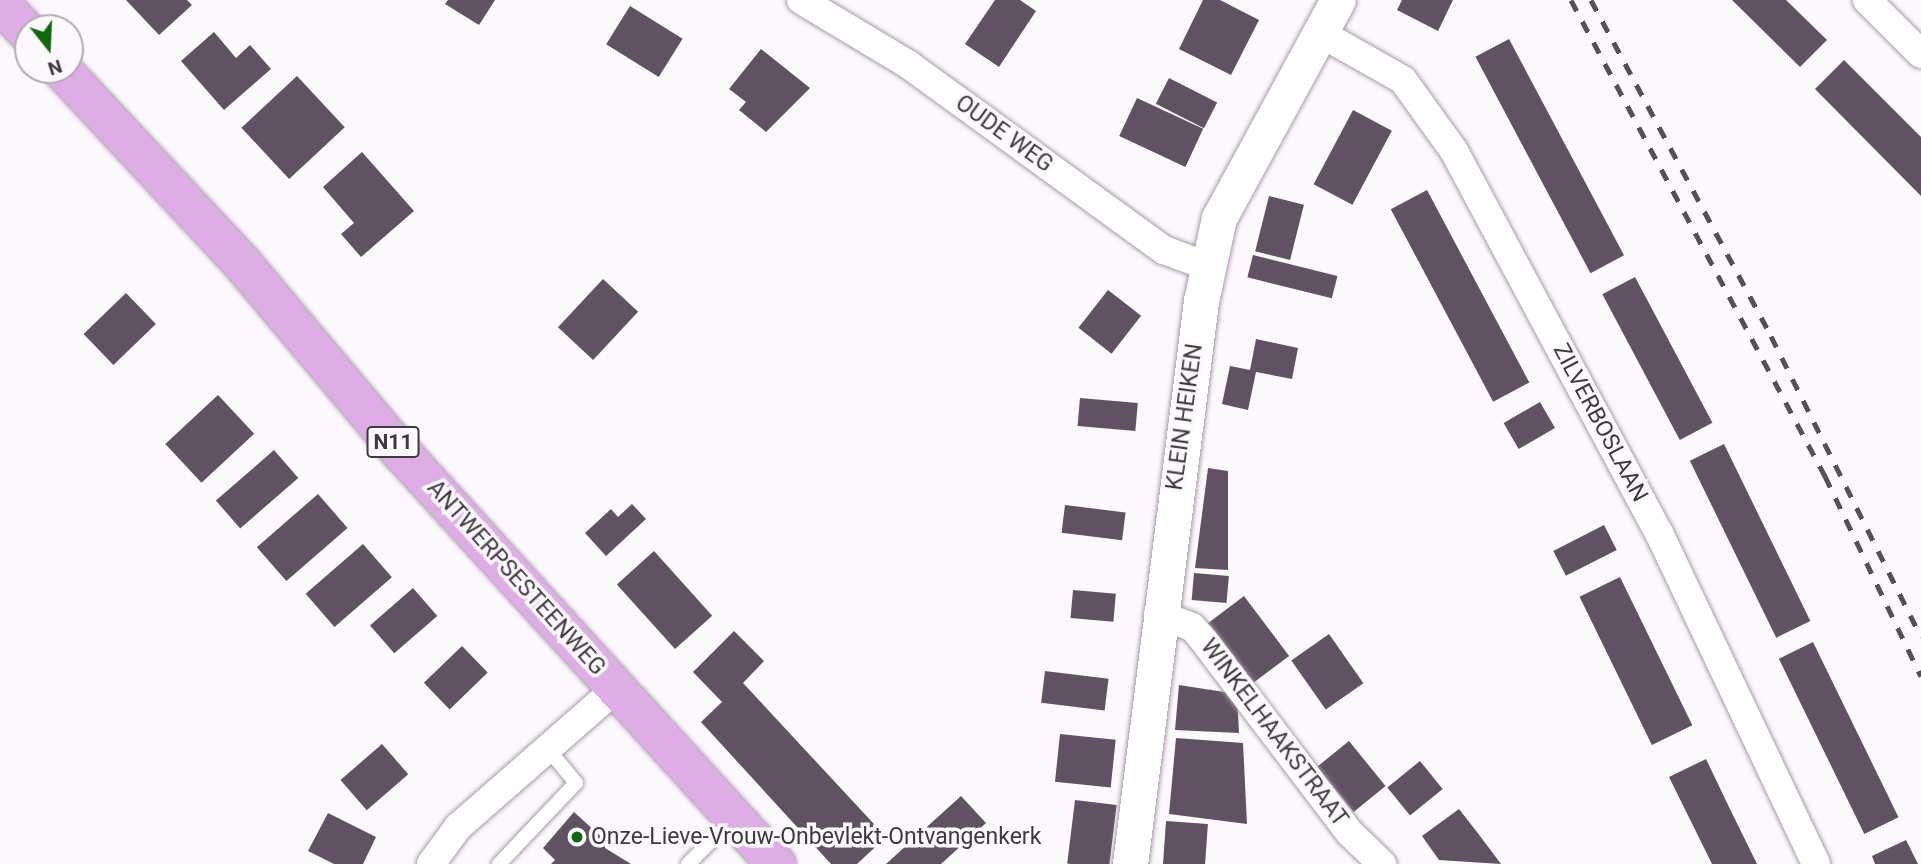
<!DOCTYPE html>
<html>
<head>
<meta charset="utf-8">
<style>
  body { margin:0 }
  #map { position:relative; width:1921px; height:864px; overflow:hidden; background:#fcf9fd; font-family:Roboto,sans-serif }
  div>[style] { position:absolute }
  .building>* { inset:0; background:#605262; transform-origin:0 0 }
  .roads { filter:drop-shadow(0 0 2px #a999ab) drop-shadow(0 0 2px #a999ab) }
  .service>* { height:14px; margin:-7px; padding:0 7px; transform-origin:7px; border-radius:7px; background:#fff }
  .minor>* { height:28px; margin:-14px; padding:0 14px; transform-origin:14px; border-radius:14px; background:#fff }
  .tertiary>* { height:35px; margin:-17.5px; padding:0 17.5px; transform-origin:17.5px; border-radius:17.5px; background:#fff }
  .primary>* { height:38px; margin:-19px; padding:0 19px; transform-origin:19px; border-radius:19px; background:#deade5 }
  .rail>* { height:5px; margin-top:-2.5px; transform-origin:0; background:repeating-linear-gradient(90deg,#564f56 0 12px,transparent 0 24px) }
  .dots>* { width:19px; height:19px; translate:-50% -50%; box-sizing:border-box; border:4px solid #fcf9fd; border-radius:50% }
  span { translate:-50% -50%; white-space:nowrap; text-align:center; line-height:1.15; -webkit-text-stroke:7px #fcf9fd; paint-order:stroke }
  .shield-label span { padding:2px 5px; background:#fcf9fd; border:2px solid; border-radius:5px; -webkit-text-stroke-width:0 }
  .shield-label { font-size:21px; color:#3f383f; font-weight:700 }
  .street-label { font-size:23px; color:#3f383f }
  .poi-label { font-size:23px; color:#3f383f }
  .left { translate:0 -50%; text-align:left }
  .north { position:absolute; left:14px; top:14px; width:70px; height:70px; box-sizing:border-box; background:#fcf9fd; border:2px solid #b0acb1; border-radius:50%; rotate:162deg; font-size:19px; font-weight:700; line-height:28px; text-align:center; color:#3f383f }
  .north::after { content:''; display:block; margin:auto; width:24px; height:32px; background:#10680e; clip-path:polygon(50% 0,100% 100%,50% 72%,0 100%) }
</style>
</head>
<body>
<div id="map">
  <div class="building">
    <div style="clip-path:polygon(126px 0,187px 0,192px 5px,159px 35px)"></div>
    <div style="clip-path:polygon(448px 0,495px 0,479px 25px,445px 4px)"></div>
    <div style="clip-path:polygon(995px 0,1020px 0,1036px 11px,999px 67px,965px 44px)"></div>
    <div style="clip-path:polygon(1203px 0,1220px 0,1259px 20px,1231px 75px,1179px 49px)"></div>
    <div style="clip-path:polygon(1402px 0,1453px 0,1438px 31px,1397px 10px)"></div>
    <div style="clip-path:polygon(1732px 0,1786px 0,1827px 40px,1800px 67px)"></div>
    <div style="left:630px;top:6px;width:62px;height:45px;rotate:32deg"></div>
    <div style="clip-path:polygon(214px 32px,236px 58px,250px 45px,271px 69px,224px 110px,181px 61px)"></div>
    <div style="left:1509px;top:39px;width:245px;height:38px;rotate:62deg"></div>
    <div style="clip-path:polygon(761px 49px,810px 88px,766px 132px,739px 110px,746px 102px,729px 89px)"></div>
    <div style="clip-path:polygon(1844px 60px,1921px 137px,1921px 196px,1815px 89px)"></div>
    <div style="left:297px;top:76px;width:70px;height:76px;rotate:47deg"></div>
    <div style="left:1169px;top:78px;width:54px;height:29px;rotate:27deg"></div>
    <div style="left:1137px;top:98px;width:73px;height:42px;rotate:25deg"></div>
    <div style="left:1353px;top:110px;width:44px;height:84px;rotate:28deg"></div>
    <div style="clip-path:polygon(362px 152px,414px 211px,361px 257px,341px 234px,354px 223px,323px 187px)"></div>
    <div style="left:1427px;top:190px;width:218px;height:41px;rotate:62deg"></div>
    <div style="left:1269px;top:196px;width:36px;height:57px;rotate:14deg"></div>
    <div style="left:1253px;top:255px;width:87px;height:23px;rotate:14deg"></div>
    <div style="left:1635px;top:277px;width:165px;height:37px;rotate:62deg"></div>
    <div style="left:603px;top:279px;width:48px;height:66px;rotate:43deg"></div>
    <div style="left:1108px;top:290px;width:42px;height:48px;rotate:38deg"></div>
    <div style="left:126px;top:293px;width:43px;height:59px;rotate:46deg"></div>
    <div style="clip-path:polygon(1256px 339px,1298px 348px,1292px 379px,1256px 372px,1248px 410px,1222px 404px,1230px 366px,1250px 370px)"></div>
    <div style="left:218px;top:395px;width:53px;height:72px;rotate:47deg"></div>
    <div style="left:1080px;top:398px;width:58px;height:28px;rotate:5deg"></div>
    <div style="left:1540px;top:402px;width:30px;height:42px;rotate:60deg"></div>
    <div style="left:1724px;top:444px;width:197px;height:38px;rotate:64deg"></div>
    <div style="left:274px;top:450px;width:37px;height:77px;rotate:49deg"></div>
    <div style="clip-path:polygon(1208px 468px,1228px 471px,1228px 570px,1195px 568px)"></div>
    <div style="left:318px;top:494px;width:45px;height:81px;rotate:49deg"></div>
    <div style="clip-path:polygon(632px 504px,646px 519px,606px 556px,585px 533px,611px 509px,618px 517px)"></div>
    <div style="left:1065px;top:505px;width:61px;height:28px;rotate:7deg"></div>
    <div style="left:1604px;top:525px;width:28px;height:57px;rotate:63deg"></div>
    <div style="left:363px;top:544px;width:44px;height:76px;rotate:49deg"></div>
    <div style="left:654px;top:551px;width:87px;height:50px;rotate:48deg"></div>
    <div style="left:1194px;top:573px;width:35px;height:27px;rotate:5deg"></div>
    <div style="left:1620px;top:577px;width:165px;height:45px;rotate:64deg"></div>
    <div style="left:413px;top:588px;width:37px;height:57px;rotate:49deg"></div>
    <div style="left:1073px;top:590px;width:43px;height:28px;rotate:5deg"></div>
    <div style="left:1244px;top:596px;width:75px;height:46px;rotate:53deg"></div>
    <div style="clip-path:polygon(734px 631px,764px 661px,743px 683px,886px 837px,857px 864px,831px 864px,701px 722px,722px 702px,693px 672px)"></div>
    <div style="left:1329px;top:634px;width:60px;height:46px;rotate:55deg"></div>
    <div style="left:1813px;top:642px;width:195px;height:38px;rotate:64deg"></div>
    <div style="left:462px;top:646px;width:37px;height:53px;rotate:46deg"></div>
    <div style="left:1045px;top:671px;width:64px;height:32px;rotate:7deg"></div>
    <div style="clip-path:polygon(1179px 685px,1237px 694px,1239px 733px,1175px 730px)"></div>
    <div style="left:1060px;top:734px;width:56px;height:48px;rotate:6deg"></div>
    <div style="clip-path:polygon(1176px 738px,1243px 743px,1247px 824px,1169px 814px)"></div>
    <div style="left:1349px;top:741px;width:58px;height:41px;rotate:51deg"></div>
    <div style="left:382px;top:744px;width:40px;height:55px;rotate:49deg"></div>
    <div style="clip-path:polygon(1706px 759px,1729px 807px,1757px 864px,1712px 864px,1669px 777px)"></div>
    <div style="left:1420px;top:761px;width:36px;height:42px;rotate:51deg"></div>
    <div style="clip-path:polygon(961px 796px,986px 823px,941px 864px,886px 864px)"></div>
    <div style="left:1075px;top:800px;width:42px;height:64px;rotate:7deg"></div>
    <div style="clip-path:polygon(1459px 809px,1477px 832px,1501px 864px,1439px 860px,1422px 836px)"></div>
    <div style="clip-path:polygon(574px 812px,606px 841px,605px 848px,631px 864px,551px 864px,555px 860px,543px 848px)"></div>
    <div style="clip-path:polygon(328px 813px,376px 837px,363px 864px,334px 864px,308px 851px)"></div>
    <div style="left:1166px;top:821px;width:42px;height:43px;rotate:4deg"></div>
    <div style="clip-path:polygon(1906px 840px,1918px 864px,1875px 864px,1872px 856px)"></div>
  </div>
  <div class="roads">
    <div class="service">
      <div style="left:499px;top:864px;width:112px;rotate:-46.5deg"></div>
      <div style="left:576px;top:783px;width:45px;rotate:-129.6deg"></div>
      <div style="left:688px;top:864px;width:65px;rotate:-45deg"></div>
    </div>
    <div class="minor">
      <div style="left:801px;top:0;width:126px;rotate:31deg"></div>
      <div style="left:909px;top:65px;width:315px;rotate:36deg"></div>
      <div style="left:1164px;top:250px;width:46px;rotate:20.4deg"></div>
      <div style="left:1867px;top:0;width:76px;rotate:45deg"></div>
      <div style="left:1322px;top:34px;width:93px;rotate:29.6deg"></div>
      <div style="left:1403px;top:80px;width:87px;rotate:54.3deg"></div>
      <div style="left:1454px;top:151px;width:434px;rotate:61.8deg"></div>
      <div style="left:1659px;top:533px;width:366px;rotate:64.6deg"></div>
      <div style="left:1158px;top:614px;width:36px;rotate:21deg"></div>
      <div style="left:1192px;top:627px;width:13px;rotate:48deg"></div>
      <div style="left:1201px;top:637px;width:246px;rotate:52.8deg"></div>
      <div style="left:1350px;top:833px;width:45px;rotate:44.1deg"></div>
      <div style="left:431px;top:864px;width:46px;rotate:-53.9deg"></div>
      <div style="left:458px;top:827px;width:211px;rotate:-41.2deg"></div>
    </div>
    <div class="tertiary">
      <div style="left:1130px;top:864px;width:567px;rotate:-82.81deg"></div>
      <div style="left:1201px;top:301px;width:85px;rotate:-77.8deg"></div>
      <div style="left:1219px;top:218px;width:248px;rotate:-61.4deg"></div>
    </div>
    <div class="primary">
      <div style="left:0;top:3px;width:41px;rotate:47deg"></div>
      <div style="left:62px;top:70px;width:264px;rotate:47deg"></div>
      <div style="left:242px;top:263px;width:246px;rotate:50deg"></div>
      <div style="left:400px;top:451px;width:559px;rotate:47.68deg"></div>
    </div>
  </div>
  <div class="rail">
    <div style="left:1571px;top:0;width:540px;rotate:61.92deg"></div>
    <div style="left:1825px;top:476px;width:222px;rotate:64.4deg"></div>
    <div style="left:1591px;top:0;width:381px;rotate:61.8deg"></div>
    <div style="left:1771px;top:336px;width:336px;rotate:63.5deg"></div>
  </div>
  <div class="dots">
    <div style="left:577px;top:837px;background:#10680e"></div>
  </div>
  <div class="shield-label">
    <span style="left:393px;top:442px">N11</span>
  </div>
  <div class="street-label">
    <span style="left:1004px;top:134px;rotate:36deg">OUDE WEG</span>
    <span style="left:1185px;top:417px;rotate:-82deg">KLEIN HEIKEN</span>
    <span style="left:1600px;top:423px;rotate:62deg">ZILVERBOSLAAN</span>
    <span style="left:516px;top:578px;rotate:48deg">ANTWERPSESTEENWEG</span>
    <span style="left:1274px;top:733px;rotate:53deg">WINKELHAAKSTRAAT</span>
  </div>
  <div class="poi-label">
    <span class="left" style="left:591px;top:837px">Onze-Lieve-Vrouw-Onbevlekt-Ontvangenkerk</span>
  </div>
  <div class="north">N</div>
</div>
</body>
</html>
